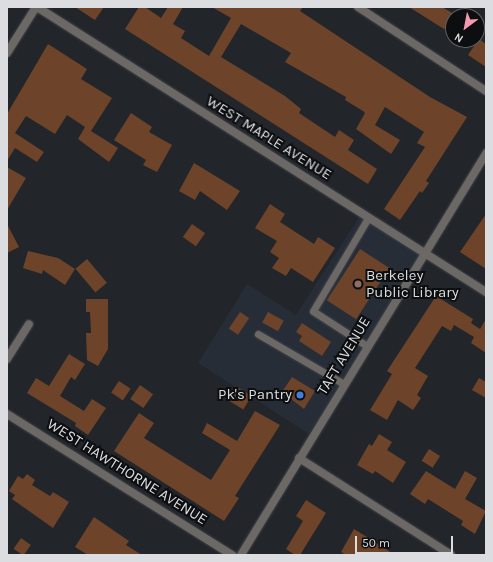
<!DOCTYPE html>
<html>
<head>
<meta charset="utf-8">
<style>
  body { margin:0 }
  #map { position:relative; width:493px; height:562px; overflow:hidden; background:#22252a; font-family:Karla,sans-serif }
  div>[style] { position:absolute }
  .built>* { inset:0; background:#262d37 }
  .building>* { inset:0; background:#6d4429; transform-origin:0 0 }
  .roads { filter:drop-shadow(0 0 1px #404247) drop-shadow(0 0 1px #404247) }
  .lane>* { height:7px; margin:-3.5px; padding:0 3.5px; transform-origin:3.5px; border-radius:3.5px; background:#6b6866 }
  .street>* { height:8px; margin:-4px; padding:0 4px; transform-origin:4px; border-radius:4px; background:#6b6866 }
  .dots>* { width:11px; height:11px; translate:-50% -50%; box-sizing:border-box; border:2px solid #0c0e10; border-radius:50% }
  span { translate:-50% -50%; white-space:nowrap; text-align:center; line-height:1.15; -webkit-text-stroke:4px #0c0e10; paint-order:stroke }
  .street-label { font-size:15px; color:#dbdde0 }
  .poi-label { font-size:15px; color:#dbdde0 }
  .left { translate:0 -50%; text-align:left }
  .right { translate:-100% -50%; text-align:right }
  .frame { position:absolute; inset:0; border:8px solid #dbdde0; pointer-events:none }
  .north { position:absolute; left:445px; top:8px; width:40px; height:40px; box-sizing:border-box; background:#0c0e10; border:1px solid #5f6163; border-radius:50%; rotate:212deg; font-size:11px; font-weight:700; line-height:16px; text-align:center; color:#dbdde0 }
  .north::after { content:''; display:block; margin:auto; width:14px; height:18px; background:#f29ab0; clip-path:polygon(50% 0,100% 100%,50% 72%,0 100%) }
  .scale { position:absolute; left:355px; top:536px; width:98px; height:18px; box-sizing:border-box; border:2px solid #dbdde0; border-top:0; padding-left:5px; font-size:12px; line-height:14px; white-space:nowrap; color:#dbdde0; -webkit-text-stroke:3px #0c0e10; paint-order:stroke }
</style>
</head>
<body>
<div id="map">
  <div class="built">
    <div style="clip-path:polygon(363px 211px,423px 249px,309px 434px,198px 363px,247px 284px,296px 315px)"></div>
  </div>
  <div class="building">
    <div style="clip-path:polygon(75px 7px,104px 7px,95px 20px)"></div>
    <div style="clip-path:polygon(139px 7px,145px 7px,161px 18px,168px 7px,183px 7px,173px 24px,185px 31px,181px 38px,209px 56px,231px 18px,212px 7px,303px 7px,300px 11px,430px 97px,467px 117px,426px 181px,429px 183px,422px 193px,420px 191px,400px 220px,384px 209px,425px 147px,417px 143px,424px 132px,385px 107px,375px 125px,400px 140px,391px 154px,356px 129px,365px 113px,363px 111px,345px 100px,346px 97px,285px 62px,291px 53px,241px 24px,221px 57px,285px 96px,301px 109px,299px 113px,335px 137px,339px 130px,354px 140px,348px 150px,377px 169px,368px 184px,125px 29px)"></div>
    <div style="clip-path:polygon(409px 7px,442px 7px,454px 14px,444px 29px)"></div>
    <div style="clip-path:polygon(479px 39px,486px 44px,486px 67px,468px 55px)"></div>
    <div style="clip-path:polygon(48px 44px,87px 69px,81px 79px,112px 98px,91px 131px,118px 148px,109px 162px,78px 139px,85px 127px,67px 115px,55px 134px,26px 116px,15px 133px,44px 152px,37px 162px,15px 148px,7px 161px,7px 114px)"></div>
    <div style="clip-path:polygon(131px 113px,152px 127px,149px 132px,172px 145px,157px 172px,143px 165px,146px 160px,114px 140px)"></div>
    <div style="clip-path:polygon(194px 163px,240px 191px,227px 210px,200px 191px,195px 200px,179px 191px)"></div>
    <div style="clip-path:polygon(7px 167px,26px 178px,7px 210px)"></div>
    <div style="clip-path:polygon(270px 204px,285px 214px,280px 222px,314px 244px,318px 237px,335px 248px,313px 282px,291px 268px,286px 276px,272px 268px,279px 258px,270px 252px,277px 241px,255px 228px)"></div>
    <div style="clip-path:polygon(486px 214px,486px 269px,460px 252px)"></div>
    <div style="clip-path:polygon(7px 224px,19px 247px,7px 253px)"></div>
    <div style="left:192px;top:224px;width:16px;height:16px;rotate:35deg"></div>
    <div style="left:360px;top:249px;width:35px;height:61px;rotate:33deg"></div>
    <div style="clip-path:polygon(28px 251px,58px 258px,75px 269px,65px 285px,43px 270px,42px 274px,23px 268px)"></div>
    <div style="left:87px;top:259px;width:31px;height:15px;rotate:50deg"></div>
    <div style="clip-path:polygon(436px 296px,473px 319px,471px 323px,480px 329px,486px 319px,486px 353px,471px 343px,474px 337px,454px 325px,451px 331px,442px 326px,415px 368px,428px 376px,417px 395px,421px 398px,413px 410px,398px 400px,387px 420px,370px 410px,392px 374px,387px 371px)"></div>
    <div style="clip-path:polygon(86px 299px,108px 299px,108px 349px,98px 366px,87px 360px,86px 333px,91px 333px,90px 312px,86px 312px)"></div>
    <div style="left:240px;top:312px;width:11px;height:20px;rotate:34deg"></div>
    <div style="left:268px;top:312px;width:18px;height:12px;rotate:29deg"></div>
    <div style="clip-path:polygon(302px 323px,331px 342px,322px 356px,299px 341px,302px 336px,296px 332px)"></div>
    <div style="clip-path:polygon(69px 354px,85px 364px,75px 380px,71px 377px,60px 396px,84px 411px,92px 399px,106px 408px,88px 435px,75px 426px,76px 423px,27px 393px,36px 378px,49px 386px)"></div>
    <div style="clip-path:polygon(292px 377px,315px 391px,304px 409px,282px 392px)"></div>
    <div style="clip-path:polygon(479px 378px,486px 382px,486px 398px,472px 390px)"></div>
    <div style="left:119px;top:381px;width:14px;height:14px;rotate:34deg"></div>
    <div style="left:140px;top:385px;width:16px;height:17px;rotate:35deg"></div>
    <div style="left:237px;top:387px;width:17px;height:16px;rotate:31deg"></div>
    <div style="clip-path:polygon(255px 411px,280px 425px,235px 496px,239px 498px,224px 521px,114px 451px,139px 413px,154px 423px,144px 438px,211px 480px,230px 450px,202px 433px,207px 423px,237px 441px)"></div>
    <div style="clip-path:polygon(379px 434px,392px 442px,387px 450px,406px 462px,393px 483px,375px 471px,373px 474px,357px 465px,369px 444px,372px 446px)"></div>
    <div style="left:429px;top:449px;width:13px;height:14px;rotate:32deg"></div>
    <div style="clip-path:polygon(426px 471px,455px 489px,465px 471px,477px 478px,465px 499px,486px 511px,475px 534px,461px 525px,463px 521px,428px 499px,425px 504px,410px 494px)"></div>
    <div style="clip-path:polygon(27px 474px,35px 480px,32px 485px,50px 496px,53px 492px,69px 502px,53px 528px,12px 499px,15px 495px,9px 491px,18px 476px,23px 479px)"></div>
    <div style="clip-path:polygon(306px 500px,326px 513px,300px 555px,295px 555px,286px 549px,303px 521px,296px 516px)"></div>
    <div style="clip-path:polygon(94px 517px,129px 541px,126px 545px,142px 555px,88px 555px,75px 547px)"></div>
    <div style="clip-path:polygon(354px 529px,367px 537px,395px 555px,346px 555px,341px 552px)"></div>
    <div style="left:21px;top:538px;width:12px;height:13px;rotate:35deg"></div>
  </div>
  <div class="roads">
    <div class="lane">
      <div style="left:258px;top:334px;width:99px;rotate:30.2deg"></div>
      <div style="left:367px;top:346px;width:64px;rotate:-147.1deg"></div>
      <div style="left:313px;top:311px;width:108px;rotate:-59.4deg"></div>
    </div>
    <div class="street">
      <div style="left:37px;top:7px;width:532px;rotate:32.41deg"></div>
      <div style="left:358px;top:7px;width:153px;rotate:33.3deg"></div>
      <div style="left:7px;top:53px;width:54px;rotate:-57.8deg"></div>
      <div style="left:7px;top:359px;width:41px;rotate:-57.8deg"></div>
      <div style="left:7px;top:414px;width:266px;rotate:32.1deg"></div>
      <div style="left:299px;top:458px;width:180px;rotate:32.5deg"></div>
      <div style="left:241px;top:555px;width:471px;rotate:-58.6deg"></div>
    </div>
  </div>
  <div class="dots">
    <div style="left:358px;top:284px;background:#8d6e63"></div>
    <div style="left:300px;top:395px;background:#3f7fe0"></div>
  </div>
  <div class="street-label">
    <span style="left:269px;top:138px;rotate:32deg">WEST MAPLE AVENUE</span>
    <span style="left:344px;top:356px;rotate:-59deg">TAFT AVENUE</span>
    <span style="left:127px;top:472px;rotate:32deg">WEST HAWTHORNE AVENUE</span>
  </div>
  <div class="poi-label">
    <span class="left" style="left:366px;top:284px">Berkeley<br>Public Library</span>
    <span class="right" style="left:292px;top:395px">Pk's Pantry</span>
  </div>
  <div class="frame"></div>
  <div class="north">N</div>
  <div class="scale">50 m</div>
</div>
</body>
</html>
